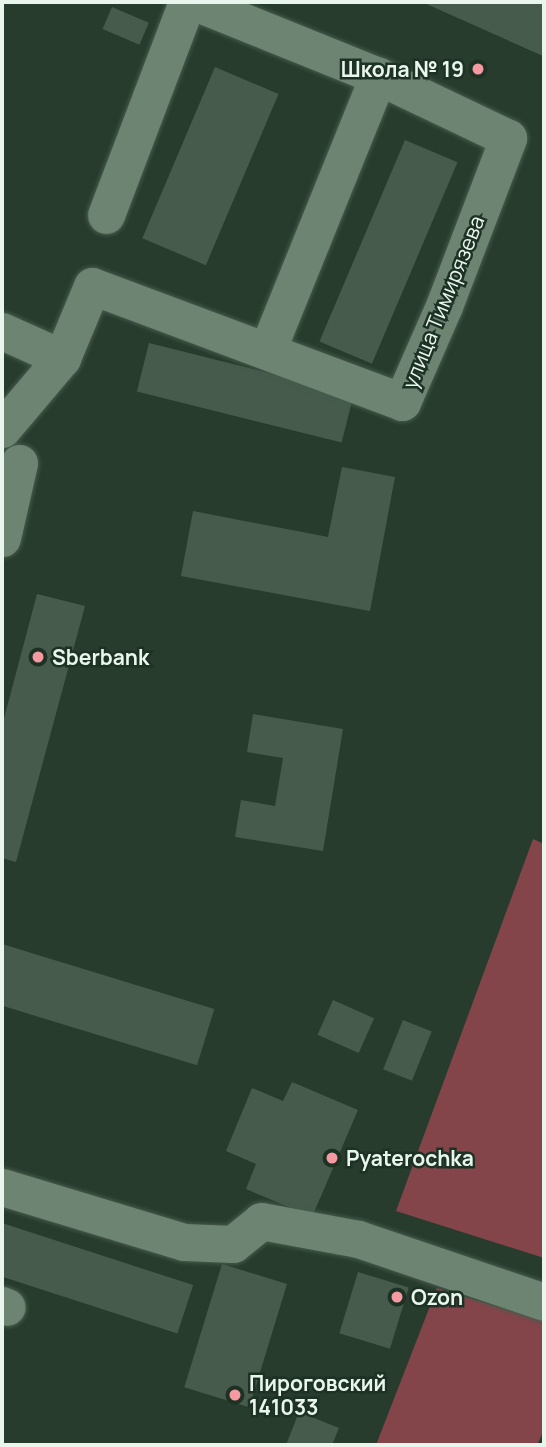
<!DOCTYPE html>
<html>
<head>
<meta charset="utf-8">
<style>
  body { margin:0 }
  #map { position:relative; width:546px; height:1447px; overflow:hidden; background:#273c2d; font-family:Manrope,sans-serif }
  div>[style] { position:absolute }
  .green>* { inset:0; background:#84454a }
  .building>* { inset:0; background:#465b4c; transform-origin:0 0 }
  .roads { filter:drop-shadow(0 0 2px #475a4d) drop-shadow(0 0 2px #475a4d) }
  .minor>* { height:37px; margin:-18.5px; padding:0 18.5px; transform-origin:18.5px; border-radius:18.5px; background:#6d8473 }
  .dots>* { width:19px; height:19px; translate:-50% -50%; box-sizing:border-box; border:4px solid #1d3224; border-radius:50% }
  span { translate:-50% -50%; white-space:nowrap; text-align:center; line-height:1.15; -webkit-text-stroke:5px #1d3224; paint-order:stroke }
  .poi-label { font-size:21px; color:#e9f6ed; font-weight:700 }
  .right { translate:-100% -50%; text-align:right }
  .left { translate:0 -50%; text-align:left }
  .street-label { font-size:21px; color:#e9f6ed }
  .frame { position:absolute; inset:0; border:4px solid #e9f6ed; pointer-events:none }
</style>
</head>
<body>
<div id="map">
  <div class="green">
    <div style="clip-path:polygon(533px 839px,544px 844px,544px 1258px,396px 1211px)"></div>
    <div style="clip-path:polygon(437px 1288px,544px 1321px,544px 1430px,537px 1445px,376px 1445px)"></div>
  </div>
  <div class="building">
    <div style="clip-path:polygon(422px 2px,544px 2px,544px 54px,543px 56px)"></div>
    <div style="left:112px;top:7px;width:40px;height:24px;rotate:23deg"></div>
    <div style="left:215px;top:67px;width:69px;height:186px;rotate:23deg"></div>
    <div style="left:405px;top:140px;width:57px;height:219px;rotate:23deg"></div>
    <div style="left:149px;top:343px;width:211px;height:50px;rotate:14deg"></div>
    <div style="clip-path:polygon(342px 467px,395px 477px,370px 611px,181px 576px,193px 511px,328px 537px)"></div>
    <div style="clip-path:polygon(37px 594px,85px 606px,16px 862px,2px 858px,2px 726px)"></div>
    <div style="clip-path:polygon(253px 714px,343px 729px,323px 851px,235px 837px,241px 800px,275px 806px,283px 758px,247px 752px)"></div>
    <div style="left:2px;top:944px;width:222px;height:59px;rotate:17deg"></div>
    <div style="left:333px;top:1000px;width:45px;height:38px;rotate:24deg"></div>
    <div style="left:403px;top:1020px;width:31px;height:53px;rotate:22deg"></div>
    <div style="clip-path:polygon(292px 1082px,358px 1110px,312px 1217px,246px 1189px,256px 1164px,226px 1151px,252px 1088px,283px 1101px)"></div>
    <div style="left:2px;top:1223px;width:201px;height:51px;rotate:18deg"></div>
    <div style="left:222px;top:1264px;width:68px;height:129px;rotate:17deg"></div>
    <div style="left:358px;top:1272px;width:53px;height:64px;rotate:17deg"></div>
    <div style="clip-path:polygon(299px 1412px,339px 1428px,332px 1445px,286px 1445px)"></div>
  </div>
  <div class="roads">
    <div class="minor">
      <div style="left:106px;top:215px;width:228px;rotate:-69.2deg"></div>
      <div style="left:2px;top:331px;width:66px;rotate:24.2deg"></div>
      <div style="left:62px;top:358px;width:93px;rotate:130.2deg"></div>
      <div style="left:267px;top:351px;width:297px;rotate:-68deg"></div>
      <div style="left:62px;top:358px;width:78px;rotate:-67.4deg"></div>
      <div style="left:92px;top:286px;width:331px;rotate:20.5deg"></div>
      <div style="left:402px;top:402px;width:105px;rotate:-66.4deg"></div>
      <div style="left:444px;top:306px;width:180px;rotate:-69.1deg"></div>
      <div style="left:508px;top:138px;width:144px;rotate:-154.5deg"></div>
      <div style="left:378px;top:76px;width:197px;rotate:-158deg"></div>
      <div style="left:2px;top:538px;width:77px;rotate:-77.2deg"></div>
      <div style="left:2px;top:1187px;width:190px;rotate:16.8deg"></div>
      <div style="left:184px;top:1242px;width:49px;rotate:2.3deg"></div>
      <div style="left:233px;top:1244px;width:36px;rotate:-39deg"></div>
      <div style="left:261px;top:1221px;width:99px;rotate:10.5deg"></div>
      <div style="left:358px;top:1239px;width:196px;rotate:18.7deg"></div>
      <div style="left:2px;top:1305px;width:5px;rotate:22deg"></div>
    </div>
  </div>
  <div class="dots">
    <div style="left:478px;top:69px;background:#f49aa0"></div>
    <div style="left:38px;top:657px;background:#f49aa0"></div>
    <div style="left:332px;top:1158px;background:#f49aa0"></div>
    <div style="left:397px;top:1297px;background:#f49aa0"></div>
    <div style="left:235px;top:1395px;background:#f49aa0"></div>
  </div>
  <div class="poi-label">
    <span class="right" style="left:464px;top:69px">Школа № 19</span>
    <span class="left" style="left:52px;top:657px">Sberbank</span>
    <span class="left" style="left:346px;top:1158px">Pyaterochka</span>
    <span class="left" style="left:411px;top:1297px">Ozon</span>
    <span class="left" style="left:249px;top:1395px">Пироговский<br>141033</span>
  </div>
  <div class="street-label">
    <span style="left:443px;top:302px;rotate:-68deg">улица Тимирязева</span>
  </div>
  <div class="frame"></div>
</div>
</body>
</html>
